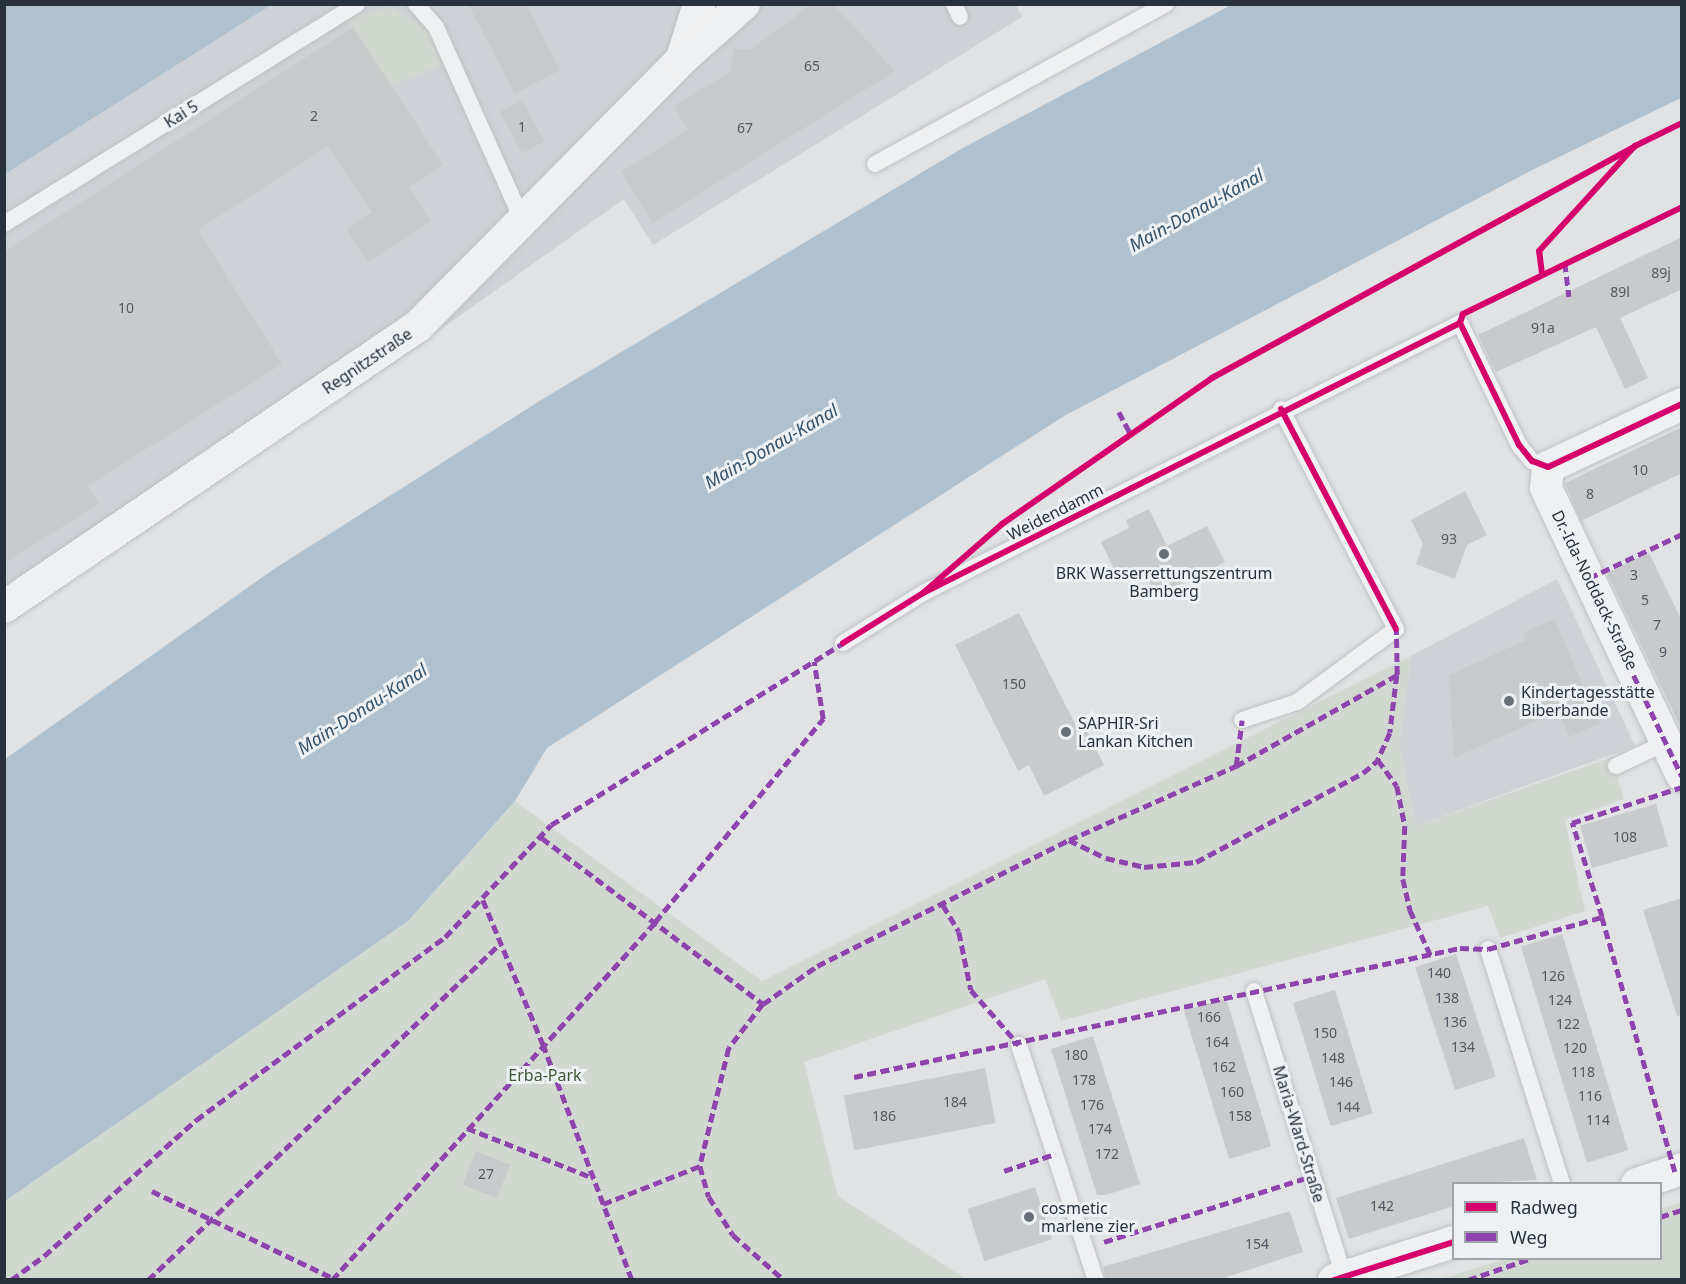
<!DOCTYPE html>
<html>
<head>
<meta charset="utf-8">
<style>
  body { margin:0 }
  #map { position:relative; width:1686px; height:1284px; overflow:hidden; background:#e0e2e4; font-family:"Noto Sans",sans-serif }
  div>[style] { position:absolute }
  .built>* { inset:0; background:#ced2d7 }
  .green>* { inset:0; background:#d1d8d0 }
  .water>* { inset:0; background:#afc1ce }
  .building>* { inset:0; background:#c8cacc; transform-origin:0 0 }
  .roads { filter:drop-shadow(0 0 2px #bec0c2) drop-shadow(0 0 2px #bec0c2) }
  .service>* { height:16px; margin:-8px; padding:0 8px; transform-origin:8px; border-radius:8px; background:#eff0f1 }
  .minor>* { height:32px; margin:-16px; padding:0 16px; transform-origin:16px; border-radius:16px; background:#eff0f1 }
  .quiet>* { height:4.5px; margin-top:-2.25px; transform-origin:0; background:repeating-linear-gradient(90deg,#8e44ad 0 9px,transparent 0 13.5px) }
  .cycleway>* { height:6px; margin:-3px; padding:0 3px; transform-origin:3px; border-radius:3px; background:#d6006c }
  .dots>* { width:16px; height:16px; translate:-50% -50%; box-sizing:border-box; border:3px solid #edf1f4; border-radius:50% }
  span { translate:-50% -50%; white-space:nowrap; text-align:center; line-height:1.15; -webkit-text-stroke:6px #edf1f4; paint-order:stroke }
  .number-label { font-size:14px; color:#515861 }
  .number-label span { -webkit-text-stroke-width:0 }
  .street-label { font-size:16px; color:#28313c }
  .poi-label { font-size:16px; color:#28313c }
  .left { translate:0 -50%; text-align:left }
  .park-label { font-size:16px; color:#405736 }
  .water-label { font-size:18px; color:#35546e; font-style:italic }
  .frame { position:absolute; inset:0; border:6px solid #28313c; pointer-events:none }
  .legend { position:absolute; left:1452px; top:1182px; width:210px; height:78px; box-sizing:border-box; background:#edf1f4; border:2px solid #9ea4aa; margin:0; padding:8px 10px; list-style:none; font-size:18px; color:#28313c }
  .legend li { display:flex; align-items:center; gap:12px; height:30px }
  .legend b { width:30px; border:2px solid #9ea4aa }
</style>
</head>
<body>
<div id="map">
  <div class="built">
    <div style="clip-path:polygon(5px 5px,1016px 5px,1022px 17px,653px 245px,624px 199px,403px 356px,5px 622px)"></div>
    <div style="clip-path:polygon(1557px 579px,1635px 746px,1416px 826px,1399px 746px,1411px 656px)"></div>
  </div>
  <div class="green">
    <div style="clip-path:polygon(390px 7px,432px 31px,445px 64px,391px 86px,346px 19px)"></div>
    <div style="clip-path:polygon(1411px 656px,1399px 746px,1416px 826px,1612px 757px,1624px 799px,1565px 820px,1585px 911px,1500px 938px,1488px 906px,1061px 1021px,1045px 979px,804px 1062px,838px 1196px,966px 1279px,5px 1279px,4px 1201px,408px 921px,515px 801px,762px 981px)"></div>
    <div style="clip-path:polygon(1681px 1202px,1681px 1279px,1440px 1279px,1505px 1259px,1660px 1258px,1661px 1209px)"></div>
  </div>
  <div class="water">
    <div style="clip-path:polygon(5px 4px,271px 4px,271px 5px,5px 174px)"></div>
    <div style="clip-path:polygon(1231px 5px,1681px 5px,1681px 98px,1532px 170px,1064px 416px,547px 748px,515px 801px,408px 921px,5px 1201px,5px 759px,274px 569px,546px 397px,961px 149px)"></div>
  </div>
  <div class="building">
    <div style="clip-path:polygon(468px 4px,526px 4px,560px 70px,515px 94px)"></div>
    <div style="clip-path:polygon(812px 4px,833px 4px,895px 71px,653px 223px,621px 172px,688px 130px,674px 106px,730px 72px,734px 49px,751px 49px)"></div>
    <div style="clip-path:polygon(353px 27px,443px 165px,409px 187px,431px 221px,368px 262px,346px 229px,372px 212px,328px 146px,198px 230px,282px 364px,87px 486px,99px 504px,4px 563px,4px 252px)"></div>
    <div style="left:522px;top:100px;width:47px;height:25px;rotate:62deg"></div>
    <div style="clip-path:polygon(1682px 237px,1682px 289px,1620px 318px,1648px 378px,1625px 389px,1596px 327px,1496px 372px,1478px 335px)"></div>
    <div style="clip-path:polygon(1682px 427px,1682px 473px,1581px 521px,1565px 483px)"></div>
    <div style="clip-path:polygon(1465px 491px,1487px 535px,1467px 545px,1455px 579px,1416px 564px,1423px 544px,1411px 520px)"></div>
    <div style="clip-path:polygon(1149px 509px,1167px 546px,1207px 526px,1225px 562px,1156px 596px,1142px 567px,1119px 579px,1101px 542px,1129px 528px,1126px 520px)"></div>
    <div style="clip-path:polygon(1649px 553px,1682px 621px,1682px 730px,1607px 573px)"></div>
    <div style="clip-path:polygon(1019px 613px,1077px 728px,1084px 725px,1104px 765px,1044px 796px,1029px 765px,1018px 771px,955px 645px)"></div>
    <div style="clip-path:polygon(1554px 619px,1600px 723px,1569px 737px,1558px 711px,1454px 758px,1449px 675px,1526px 640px,1523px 633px)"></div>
    <div style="left:1656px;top:804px;width:44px;height:79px;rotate:74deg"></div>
    <div style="clip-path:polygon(1682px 898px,1682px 1015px,1677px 1016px,1643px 910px)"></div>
    <div style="left:1562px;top:934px;width:226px;height:43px;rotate:73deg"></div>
    <div style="left:1456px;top:954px;width:129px;height:43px;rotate:72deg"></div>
    <div style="left:1335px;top:990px;width:129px;height:44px;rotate:73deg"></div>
    <div style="left:1226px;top:998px;width:155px;height:44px;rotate:73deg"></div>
    <div style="clip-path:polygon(1093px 1036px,1140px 1184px,1106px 1195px,1097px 1195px,1051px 1049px)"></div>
    <div style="left:985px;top:1068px;width:56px;height:144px;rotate:79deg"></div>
    <div style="clip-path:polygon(1524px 1138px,1537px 1180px,1454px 1184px,1454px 1206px,1349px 1239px,1336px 1198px)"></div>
    <div style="left:476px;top:1151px;width:37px;height:36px;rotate:22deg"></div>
    <div style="left:1035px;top:1187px;width:55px;height:71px;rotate:72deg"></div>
    <div style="clip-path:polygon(1290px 1211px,1303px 1252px,1224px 1278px,1106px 1280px,1103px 1267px)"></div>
  </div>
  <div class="roads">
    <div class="service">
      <div style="left:416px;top:4px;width:30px;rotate:49deg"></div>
      <div style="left:436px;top:27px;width:216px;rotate:65.9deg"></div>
      <div style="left:954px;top:4px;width:14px;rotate:65deg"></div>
      <div style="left:875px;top:164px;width:332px;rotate:-28.8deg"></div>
      <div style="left:4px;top:224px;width:416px;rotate:-31.9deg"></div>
      <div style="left:843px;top:643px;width:94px;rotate:-32deg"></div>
      <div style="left:923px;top:593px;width:601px;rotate:-26.69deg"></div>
      <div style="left:1460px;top:323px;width:136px;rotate:64.2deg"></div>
      <div style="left:1519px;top:445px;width:21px;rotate:51deg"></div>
      <div style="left:1532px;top:461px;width:17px;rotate:21deg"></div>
      <div style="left:1242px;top:720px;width:58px;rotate:-18.1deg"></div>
      <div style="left:1297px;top:702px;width:123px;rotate:-36.4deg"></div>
      <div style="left:1396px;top:629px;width:248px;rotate:-117.6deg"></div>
      <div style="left:1616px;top:766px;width:56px;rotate:-25.2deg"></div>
      <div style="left:1488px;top:949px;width:246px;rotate:72.5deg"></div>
      <div style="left:1254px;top:991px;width:299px;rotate:72.5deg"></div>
      <div style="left:1019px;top:1045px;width:247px;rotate:71.9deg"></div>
    </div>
    <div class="minor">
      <div style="left:682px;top:58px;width:57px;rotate:-72.5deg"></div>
      <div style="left:1682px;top:404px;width:148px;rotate:154.8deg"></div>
      <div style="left:1548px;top:467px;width:21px;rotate:95deg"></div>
      <div style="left:1546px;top:488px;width:318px;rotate:64.7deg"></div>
      <div style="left:4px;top:607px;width:500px;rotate:-34.17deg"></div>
      <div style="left:418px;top:326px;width:375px;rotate:-45.3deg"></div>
      <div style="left:682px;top:59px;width:83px;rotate:-41.6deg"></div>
      <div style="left:1637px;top:1184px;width:47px;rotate:-18.4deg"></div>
      <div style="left:1334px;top:1280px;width:126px;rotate:-17.6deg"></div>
    </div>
  </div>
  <div class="quiet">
    <div style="left:1565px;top:263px;width:34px;rotate:83deg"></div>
    <div style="left:1119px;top:412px;width:27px;rotate:62deg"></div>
    <div style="left:1564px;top:529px;width:274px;rotate:64.5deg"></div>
    <div style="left:1589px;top:578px;width:103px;rotate:-25.3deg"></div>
    <div style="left:1397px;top:675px;width:58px;rotate:96.9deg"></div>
    <div style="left:1390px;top:733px;width:30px;rotate:114deg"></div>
    <div style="left:1378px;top:760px;width:32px;rotate:54deg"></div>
    <div style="left:1397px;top:786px;width:41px;rotate:78.7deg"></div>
    <div style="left:1405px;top:826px;width:53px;rotate:92.2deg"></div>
    <div style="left:1403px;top:879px;width:32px;rotate:77deg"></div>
    <div style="left:1410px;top:910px;width:51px;rotate:65.5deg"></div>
    <div style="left:1236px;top:766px;width:46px;rotate:-82.6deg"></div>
    <div style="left:542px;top:838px;width:276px;rotate:36.9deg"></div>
    <div style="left:763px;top:1004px;width:66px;rotate:-35.1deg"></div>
    <div style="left:817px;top:966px;width:282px;rotate:-26.6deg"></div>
    <div style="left:1069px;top:840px;width:183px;rotate:-23.9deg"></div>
    <div style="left:1236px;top:766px;width:185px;rotate:-29.5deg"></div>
    <div style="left:1397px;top:675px;width:46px;rotate:-91.2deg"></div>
    <div style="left:1069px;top:840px;width:41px;rotate:25.9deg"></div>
    <div style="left:1106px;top:858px;width:39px;rotate:13deg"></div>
    <div style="left:1144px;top:867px;width:52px;rotate:-5.5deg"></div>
    <div style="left:1196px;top:862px;width:189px;rotate:-28.1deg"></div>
    <div style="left:1363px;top:773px;width:20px;rotate:-41deg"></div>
    <div style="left:483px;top:900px;width:156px;rotate:67.4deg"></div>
    <div style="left:543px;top:1044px;width:252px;rotate:69.3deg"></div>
    <div style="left:943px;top:905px;width:31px;rotate:59deg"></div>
    <div style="left:959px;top:932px;width:59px;rotate:78.3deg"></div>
    <div style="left:971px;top:990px;width:73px;rotate:48.9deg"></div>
    <div style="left:1602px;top:917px;width:265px;rotate:74deg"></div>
    <div style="left:763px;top:1004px;width:56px;rotate:127.7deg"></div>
    <div style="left:729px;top:1048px;width:122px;rotate:103.8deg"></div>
    <div style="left:700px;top:1166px;width:32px;rotate:74deg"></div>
    <div style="left:709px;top:1197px;width:45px;rotate:57.7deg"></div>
    <div style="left:733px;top:1235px;width:68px;rotate:41.4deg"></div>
    <div style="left:854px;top:1077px;width:620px;rotate:-12.02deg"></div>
    <div style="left:1460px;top:948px;width:28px;rotate:2deg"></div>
    <div style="left:1488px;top:949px;width:118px;rotate:-15.7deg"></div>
    <div style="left:1602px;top:917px;width:99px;rotate:-107.7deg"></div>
    <div style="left:1572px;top:823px;width:116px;rotate:-18.1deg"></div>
    <div style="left:467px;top:1128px;width:136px;rotate:21.6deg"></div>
    <div style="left:1004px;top:1171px;width:54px;rotate:-18.4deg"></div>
    <div style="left:152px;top:1191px;width:205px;rotate:25.7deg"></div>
    <div style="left:603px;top:1204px;width:104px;rotate:-21.4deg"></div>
    <div style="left:1660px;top:1217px;width:23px;rotate:-18deg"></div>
    <div style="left:1104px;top:1242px;width:218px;rotate:-17.6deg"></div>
    <div style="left:11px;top:1280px;width:41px;rotate:-36deg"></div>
    <div style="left:44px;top:1256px;width:204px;rotate:-41.8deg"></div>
    <div style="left:196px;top:1120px;width:309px;rotate:-36.3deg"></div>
    <div style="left:445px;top:937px;width:154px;rotate:-46.6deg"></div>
    <div style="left:551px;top:825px;width:344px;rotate:-31.9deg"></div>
    <div style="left:148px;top:1280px;width:488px;rotate:-43.7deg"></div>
    <div style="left:332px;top:1280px;width:482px;rotate:-47.9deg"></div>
    <div style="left:655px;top:922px;width:264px;rotate:-50.4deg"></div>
    <div style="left:823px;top:719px;width:58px;rotate:-99deg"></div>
    <div style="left:1468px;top:1280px;width:68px;rotate:-19deg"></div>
  </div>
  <div class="cycleway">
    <div style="left:1542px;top:274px;width:23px;rotate:-97deg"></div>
    <div style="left:1539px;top:251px;width:111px;rotate:-47.6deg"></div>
    <div style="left:1614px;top:169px;width:31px;rotate:-48deg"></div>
    <div style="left:1635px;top:146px;width:52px;rotate:-26.1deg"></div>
    <div style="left:1281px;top:409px;width:248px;rotate:62.4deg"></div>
    <div style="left:1548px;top:467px;width:17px;rotate:-159deg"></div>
    <div style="left:1532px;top:461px;width:21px;rotate:-129deg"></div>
    <div style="left:1519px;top:445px;width:136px;rotate:-115.8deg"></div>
    <div style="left:1460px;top:323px;width:9px;rotate:-72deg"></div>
    <div style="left:1463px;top:314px;width:244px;rotate:-26deg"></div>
    <div style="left:1548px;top:467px;width:148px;rotate:-25.2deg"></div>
    <div style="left:923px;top:593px;width:105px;rotate:-41.1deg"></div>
    <div style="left:1002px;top:524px;width:256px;rotate:-34.8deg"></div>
    <div style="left:1212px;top:378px;width:482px;rotate:-28.7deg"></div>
    <div style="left:843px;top:643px;width:94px;rotate:-32deg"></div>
    <div style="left:923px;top:593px;width:601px;rotate:-26.69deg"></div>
    <div style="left:1334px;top:1280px;width:126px;rotate:-17.6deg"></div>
  </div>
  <div class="dots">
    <div style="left:1164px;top:554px;background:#686f77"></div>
    <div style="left:1509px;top:701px;background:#686f77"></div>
    <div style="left:1066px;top:732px;background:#686f77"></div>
    <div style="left:1029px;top:1217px;background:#686f77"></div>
  </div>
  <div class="number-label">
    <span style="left:812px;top:66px">65</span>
    <span style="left:314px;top:116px">2</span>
    <span style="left:522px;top:127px">1</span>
    <span style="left:745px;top:128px">67</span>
    <span style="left:1661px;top:273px">89j</span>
    <span style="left:1620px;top:292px">89l</span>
    <span style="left:126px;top:308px">10</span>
    <span style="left:1543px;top:328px">91a</span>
    <span style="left:1640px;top:470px">10</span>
    <span style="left:1590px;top:494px">8</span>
    <span style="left:1449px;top:539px">93</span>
    <span style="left:1634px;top:575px">3</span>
    <span style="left:1645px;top:600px">5</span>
    <span style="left:1657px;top:625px">7</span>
    <span style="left:1663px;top:652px">9</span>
    <span style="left:1014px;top:684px">150</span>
    <span style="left:1625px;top:837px">108</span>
    <span style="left:1439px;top:973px">140</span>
    <span style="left:1553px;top:976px">126</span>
    <span style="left:1447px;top:998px">138</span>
    <span style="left:1560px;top:1000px">124</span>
    <span style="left:1209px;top:1017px">166</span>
    <span style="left:1455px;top:1022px">136</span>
    <span style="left:1568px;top:1024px">122</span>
    <span style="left:1325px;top:1033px">150</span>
    <span style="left:1217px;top:1042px">164</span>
    <span style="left:1463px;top:1047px">134</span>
    <span style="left:1575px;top:1048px">120</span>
    <span style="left:1076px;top:1055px">180</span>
    <span style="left:1333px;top:1058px">148</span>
    <span style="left:1224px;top:1067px">162</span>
    <span style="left:1583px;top:1072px">118</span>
    <span style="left:1084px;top:1080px">178</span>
    <span style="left:1341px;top:1082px">146</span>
    <span style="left:1232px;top:1092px">160</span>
    <span style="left:1590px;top:1096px">116</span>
    <span style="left:955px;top:1102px">184</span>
    <span style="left:1092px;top:1105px">176</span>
    <span style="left:1348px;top:1107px">144</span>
    <span style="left:884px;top:1116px">186</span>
    <span style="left:1240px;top:1116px">158</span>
    <span style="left:1598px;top:1120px">114</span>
    <span style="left:1100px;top:1129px">174</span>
    <span style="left:1107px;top:1154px">172</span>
    <span style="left:486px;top:1174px">27</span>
    <span style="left:1382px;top:1206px">142</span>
    <span style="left:1257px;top:1244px">154</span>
  </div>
  <div class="street-label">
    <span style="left:181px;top:114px;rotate:-32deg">Kai 5</span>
    <span style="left:367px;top:361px;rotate:-34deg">Regnitzstraße</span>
    <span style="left:1055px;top:512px;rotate:-27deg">Weidendamm</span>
    <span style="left:1595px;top:590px;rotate:64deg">Dr.-Ida-Noddack-Straße</span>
    <span style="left:1299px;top:1134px;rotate:73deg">Maria-Ward-Straße</span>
  </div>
  <div class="poi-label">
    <span style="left:1164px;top:582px">BRK Wasserrettungszentrum<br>Bamberg</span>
    <span class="left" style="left:1521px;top:701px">Kindertagesstätte<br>Biberbande</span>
    <span class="left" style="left:1078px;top:732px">SAPHIR-Sri<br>Lankan Kitchen</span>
    <span class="left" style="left:1041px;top:1217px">cosmetic<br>marlene zier</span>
  </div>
  <div class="park-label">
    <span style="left:545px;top:1075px">Erba-Park</span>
  </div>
  <div class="water-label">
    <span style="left:1196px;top:210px;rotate:-29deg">Main-Donau-Kanal</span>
    <span style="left:771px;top:446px;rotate:-30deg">Main-Donau-Kanal</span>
    <span style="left:362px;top:709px;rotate:-33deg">Main-Donau-Kanal</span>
  </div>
  <div class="frame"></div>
  <ul class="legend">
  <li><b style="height:8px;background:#d6006c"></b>Radweg</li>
  <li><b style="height:8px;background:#8e44ad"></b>Weg</li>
  </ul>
</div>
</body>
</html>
